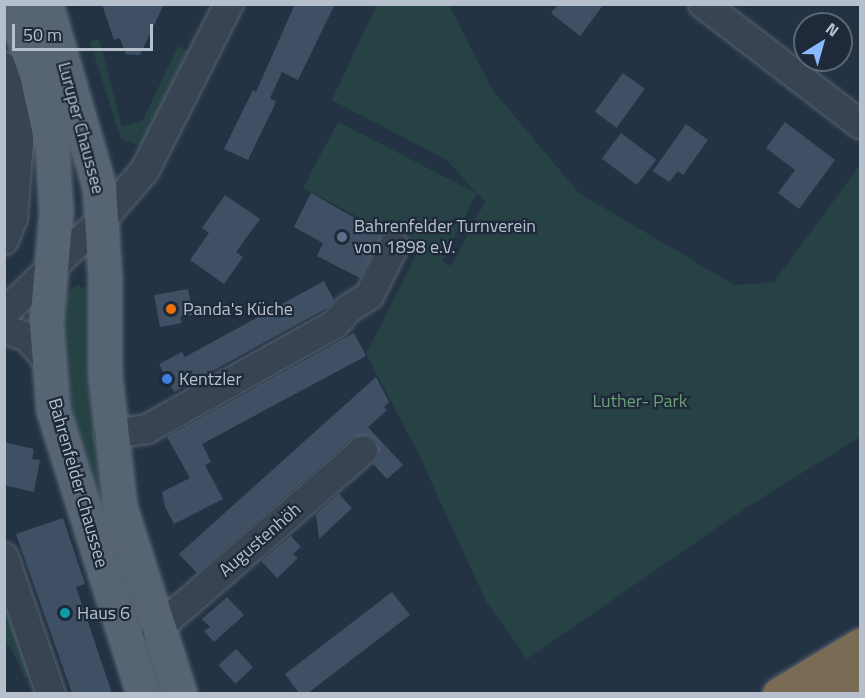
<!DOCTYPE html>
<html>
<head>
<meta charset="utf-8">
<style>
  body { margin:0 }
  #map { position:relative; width:865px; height:698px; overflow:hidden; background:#243344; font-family:"Titillium Web",sans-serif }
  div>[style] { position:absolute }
  .green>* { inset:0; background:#264245 }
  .building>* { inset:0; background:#405064; transform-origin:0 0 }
  .roads { filter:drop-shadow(0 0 2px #576271) drop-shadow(0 0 2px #576271) }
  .minor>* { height:28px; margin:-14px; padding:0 14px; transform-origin:14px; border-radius:14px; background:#394453 }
  .major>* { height:33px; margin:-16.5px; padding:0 16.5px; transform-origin:16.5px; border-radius:16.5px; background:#576473 }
  .highway>* { height:33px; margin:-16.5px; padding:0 16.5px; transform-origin:16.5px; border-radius:16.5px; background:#7a6b55 }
  .dots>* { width:16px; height:16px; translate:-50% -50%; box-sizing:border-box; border:3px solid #1e2939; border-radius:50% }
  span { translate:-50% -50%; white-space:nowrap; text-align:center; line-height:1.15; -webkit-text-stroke:4.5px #1e2939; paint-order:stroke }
  .street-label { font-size:18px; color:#b6c0cd }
  .poi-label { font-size:18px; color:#b6c0cd }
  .left { translate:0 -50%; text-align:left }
  .park-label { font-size:18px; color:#6ba076 }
  .frame { position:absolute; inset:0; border:6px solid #b6c0cd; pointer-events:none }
  .north { position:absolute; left:793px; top:12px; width:60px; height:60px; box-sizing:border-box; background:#1e2939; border:2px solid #5b6574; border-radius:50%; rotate:37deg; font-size:16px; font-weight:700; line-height:24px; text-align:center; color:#b6c0cd }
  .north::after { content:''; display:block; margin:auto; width:21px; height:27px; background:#89b9ff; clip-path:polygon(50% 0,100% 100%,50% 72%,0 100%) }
  .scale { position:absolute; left:12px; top:24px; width:141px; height:27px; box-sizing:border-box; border:3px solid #b6c0cd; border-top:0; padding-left:8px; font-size:18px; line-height:21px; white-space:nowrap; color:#b6c0cd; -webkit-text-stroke:4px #1e2939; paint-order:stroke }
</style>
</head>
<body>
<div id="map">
  <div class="green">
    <div style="clip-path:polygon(evenodd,377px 4px,449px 5px,492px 89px,579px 193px,734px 285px,774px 282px,860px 165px,860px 437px,744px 509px,527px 659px,486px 601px,418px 453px,366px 354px,419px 249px,303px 188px,338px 122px,476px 193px,447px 160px,332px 100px,377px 4px,477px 193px,485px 202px,451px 266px,442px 261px,477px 193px)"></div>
    <div style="clip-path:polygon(99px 39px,122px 127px,143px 120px,178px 46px,188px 51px,141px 146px,121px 139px,90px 42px)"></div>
    <div style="clip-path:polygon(95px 271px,95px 389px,171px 693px,151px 693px,67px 420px,58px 299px,78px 284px,82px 289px,88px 284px,85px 279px)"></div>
    <div style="clip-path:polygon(4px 570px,37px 674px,25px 678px,10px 646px,5px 646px)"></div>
  </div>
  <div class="building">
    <div style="clip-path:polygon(102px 4px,164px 4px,140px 55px,126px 54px,120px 38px,114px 40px)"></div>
    <div style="clip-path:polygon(295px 4px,335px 4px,298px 80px,282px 72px,270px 98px,276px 102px,248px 160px,224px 149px,253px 90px,256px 92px)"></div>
    <div style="clip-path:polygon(558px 4px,604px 4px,580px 36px,551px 13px)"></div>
    <div style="left:623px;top:73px;width:27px;height:48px;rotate:36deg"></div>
    <div style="clip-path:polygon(785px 122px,835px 160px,799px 209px,778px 193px,795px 170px,766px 148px)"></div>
    <div style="clip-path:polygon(686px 124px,708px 140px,683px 175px,678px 171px,669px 182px,653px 171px)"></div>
    <div style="left:621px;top:133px;width:44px;height:32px;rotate:37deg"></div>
    <div style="clip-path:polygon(311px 193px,383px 234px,360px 278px,317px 256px,323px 243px,294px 227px)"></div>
    <div style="clip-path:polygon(225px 195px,260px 219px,236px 252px,243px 257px,224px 284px,190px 260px,209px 233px,202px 228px)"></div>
    <div style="clip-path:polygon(324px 281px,334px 300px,327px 308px,174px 392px,159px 364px,182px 352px,185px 357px)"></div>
    <div style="clip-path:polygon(188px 289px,193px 315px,180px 317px,182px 323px,160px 327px,154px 295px)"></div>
    <div style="clip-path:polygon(354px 333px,366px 356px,202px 444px,211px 462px,205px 465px,223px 499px,174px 524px,165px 507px,162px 492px,190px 478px,167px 437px)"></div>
    <div style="clip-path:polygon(376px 377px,389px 402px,384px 407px,387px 410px,368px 427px,403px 465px,387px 479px,373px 464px,379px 456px,376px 441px,368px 435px,352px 438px,197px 573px,179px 554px)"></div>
    <div style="clip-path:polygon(4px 442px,34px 449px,32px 459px,40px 460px,34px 492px,4px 485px)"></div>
    <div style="clip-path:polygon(339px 494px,352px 508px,319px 539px,316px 514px)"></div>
    <div style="clip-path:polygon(63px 518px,85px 584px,76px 587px,112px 693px,72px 693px,16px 534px)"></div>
    <div style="clip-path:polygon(291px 536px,301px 547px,293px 554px,298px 558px,277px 578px,261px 561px)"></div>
    <div style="clip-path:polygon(392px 592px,410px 615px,308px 693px,299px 693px,285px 674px)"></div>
    <div style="clip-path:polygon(227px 597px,244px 615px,214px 642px,204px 631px,210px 627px,202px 619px)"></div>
    <div style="left:236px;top:649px;width:25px;height:24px;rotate:47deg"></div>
  </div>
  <div class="roads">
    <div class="minor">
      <div style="left:703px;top:4px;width:198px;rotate:37.4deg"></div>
      <div style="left:4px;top:67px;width:58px;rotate:75deg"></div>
      <div style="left:19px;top:123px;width:19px;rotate:90deg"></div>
      <div style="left:19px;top:142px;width:76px;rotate:94.5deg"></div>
      <div style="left:13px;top:218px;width:24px;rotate:112deg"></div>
      <div style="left:4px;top:313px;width:137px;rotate:-43.5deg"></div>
      <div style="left:103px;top:219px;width:65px;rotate:-49.4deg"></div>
      <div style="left:145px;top:170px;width:186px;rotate:-63.2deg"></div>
      <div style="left:4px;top:329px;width:24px;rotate:19deg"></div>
      <div style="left:27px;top:337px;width:31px;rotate:48deg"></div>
      <div style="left:109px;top:434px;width:38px;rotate:-7deg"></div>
      <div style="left:147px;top:429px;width:215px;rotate:-29.2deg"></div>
      <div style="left:335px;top:324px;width:20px;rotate:-49deg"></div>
      <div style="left:348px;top:309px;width:25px;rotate:-32deg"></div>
      <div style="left:369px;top:296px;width:56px;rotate:-63.4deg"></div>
      <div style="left:4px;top:557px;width:145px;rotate:71.1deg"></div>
      <div style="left:156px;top:630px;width:274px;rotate:-40.9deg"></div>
    </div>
    <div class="major">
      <div style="left:11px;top:4px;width:74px;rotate:70.3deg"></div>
      <div style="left:36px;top:74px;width:75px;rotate:77.6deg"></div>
      <div style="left:52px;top:147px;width:65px;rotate:86.5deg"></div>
      <div style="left:56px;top:212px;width:112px;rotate:95.1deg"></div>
      <div style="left:46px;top:324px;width:86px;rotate:85.3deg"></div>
      <div style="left:53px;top:410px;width:298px;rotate:72.4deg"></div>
      <div style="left:46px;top:4px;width:191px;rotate:73.8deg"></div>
      <div style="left:99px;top:187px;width:92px;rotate:86.3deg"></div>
      <div style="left:105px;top:279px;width:96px;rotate:90deg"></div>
      <div style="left:105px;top:375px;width:133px;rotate:83.5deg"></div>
      <div style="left:120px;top:507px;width:196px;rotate:72.2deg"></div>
    </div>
    <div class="highway">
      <div style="left:779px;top:694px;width:95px;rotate:-31.2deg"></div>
      <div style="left:830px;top:694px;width:36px;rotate:-32deg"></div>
    </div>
  </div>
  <div class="dots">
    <div style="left:342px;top:237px;background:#5c6f8a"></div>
    <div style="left:171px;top:309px;background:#e8710a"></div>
    <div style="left:167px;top:379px;background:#3f7fe0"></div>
    <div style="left:65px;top:613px;background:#0f9aa8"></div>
  </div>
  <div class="street-label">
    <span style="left:81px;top:128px;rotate:75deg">Luruper Chaussee</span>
    <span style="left:78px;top:483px;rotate:74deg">Bahrenfelder Chaussee</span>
    <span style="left:260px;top:540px;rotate:-41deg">Augustenhöh</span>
  </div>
  <div class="poi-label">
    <span class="left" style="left:354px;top:237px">Bahrenfelder Turnverein<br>von 1898 e.V.</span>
    <span class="left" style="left:183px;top:309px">Panda's Küche</span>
    <span class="left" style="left:179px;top:379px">Kentzler</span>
    <span class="left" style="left:77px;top:613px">Haus 6</span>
  </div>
  <div class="park-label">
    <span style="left:640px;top:401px">Luther- Park</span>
  </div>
  <div class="frame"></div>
  <div class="north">N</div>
  <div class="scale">50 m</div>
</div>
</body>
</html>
